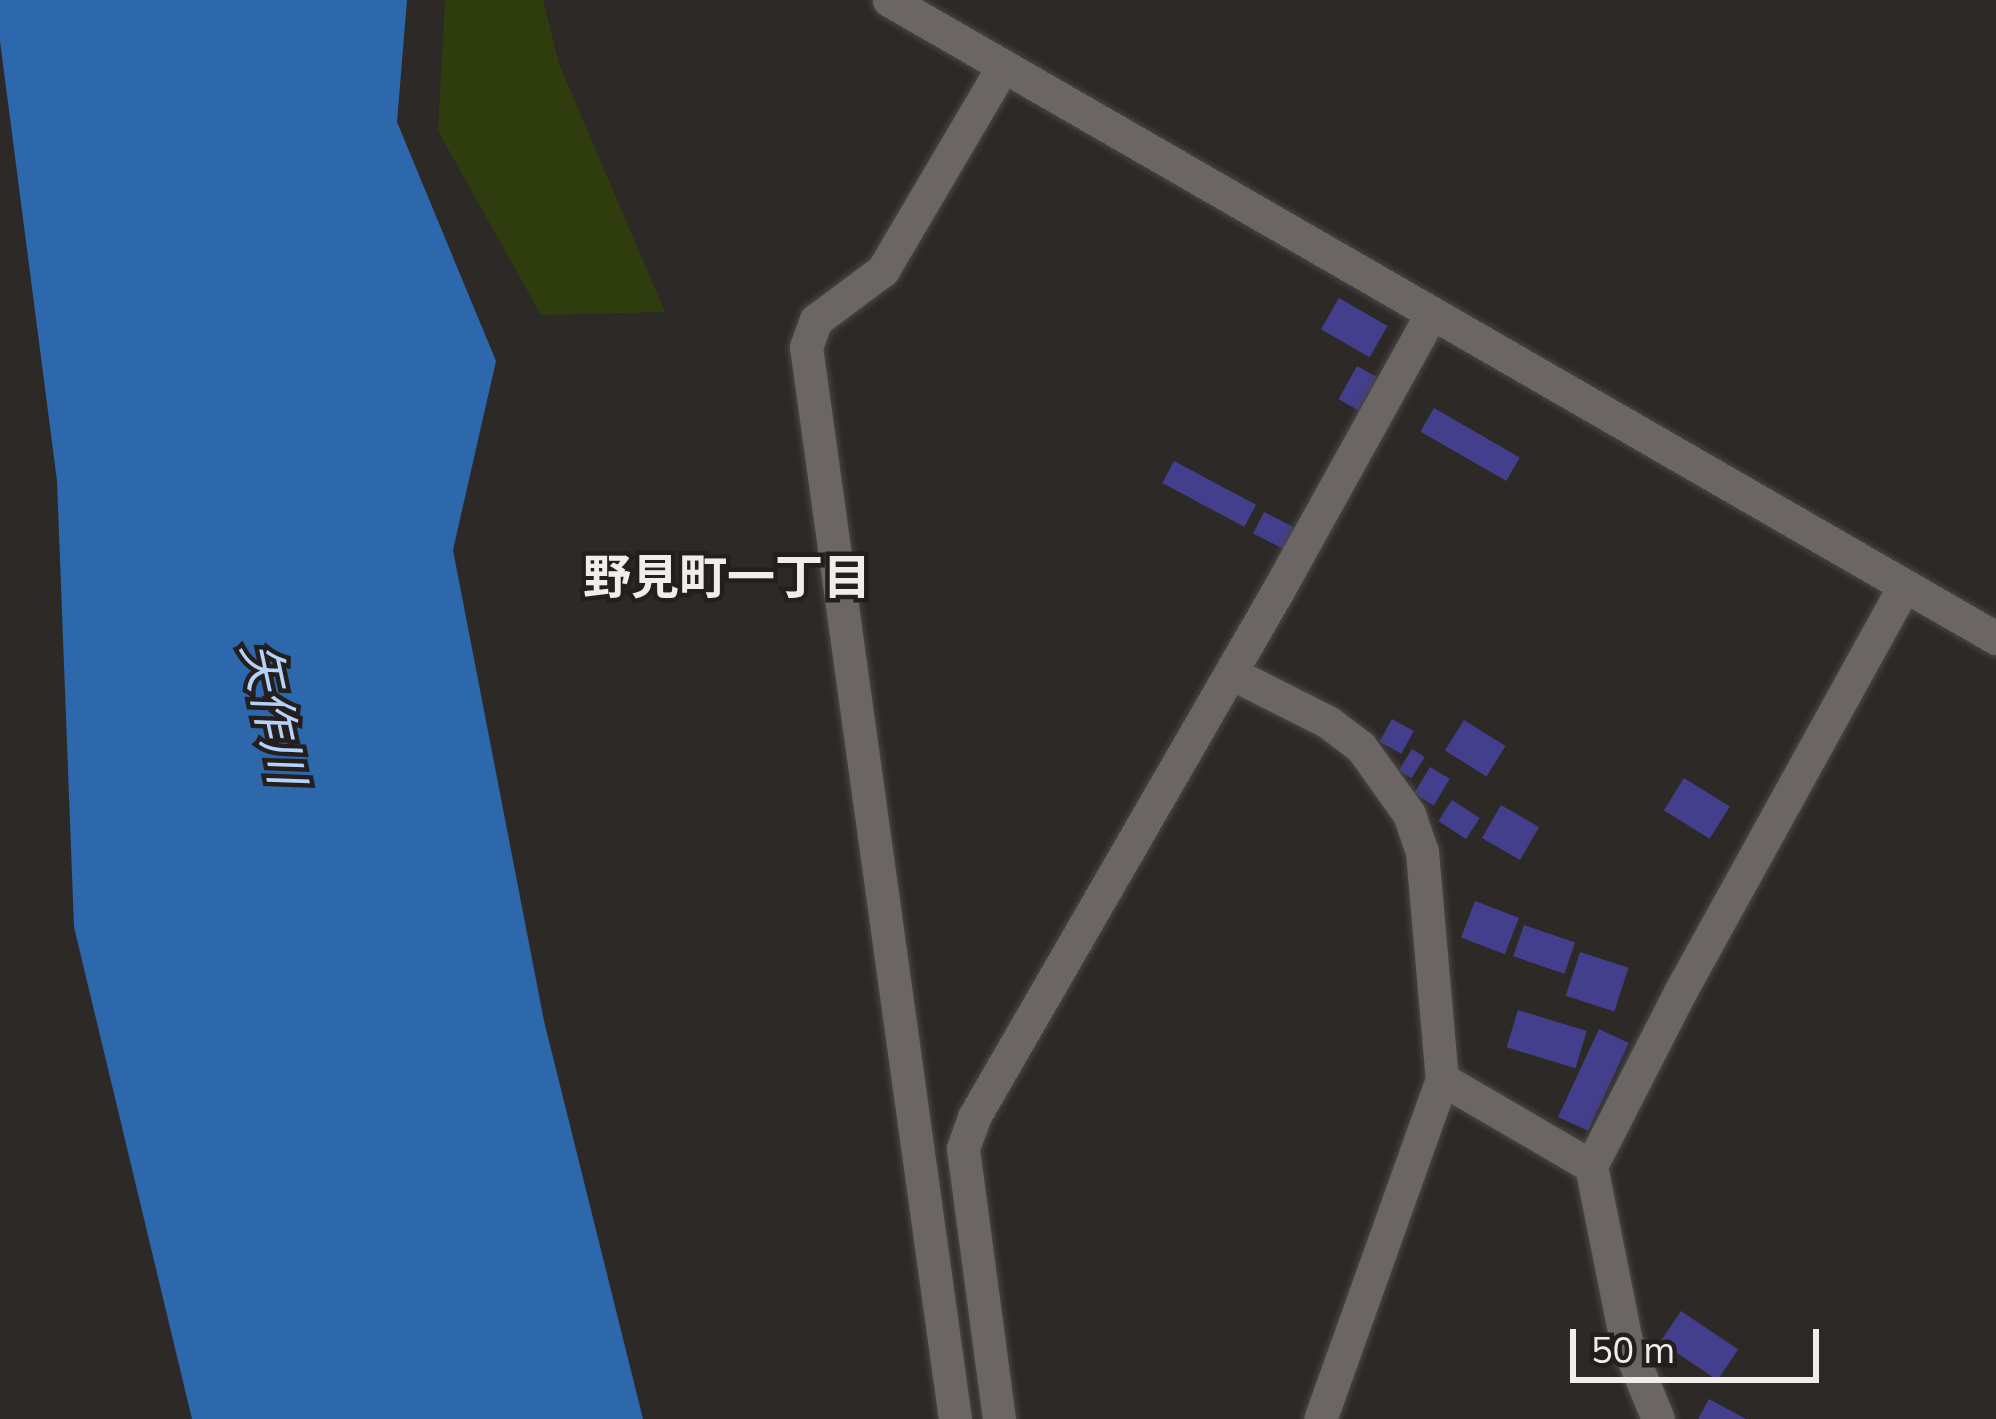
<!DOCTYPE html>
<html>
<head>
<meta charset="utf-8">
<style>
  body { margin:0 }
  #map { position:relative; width:1996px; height:1419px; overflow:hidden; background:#2d2927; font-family:Mulish,"Noto Sans JP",sans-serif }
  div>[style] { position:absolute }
  .green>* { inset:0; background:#2f3d0e }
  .water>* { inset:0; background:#2d67ac }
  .building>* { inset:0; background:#443f8d; transform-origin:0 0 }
  .roads { filter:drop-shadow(0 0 3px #4a4745) drop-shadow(0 0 3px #4a4745) }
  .minor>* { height:33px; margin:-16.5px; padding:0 16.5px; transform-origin:16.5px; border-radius:16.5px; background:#6b6664 }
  span { translate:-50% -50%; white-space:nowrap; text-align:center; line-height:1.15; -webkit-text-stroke:9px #241f1e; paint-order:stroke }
  .neighbourhood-label { font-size:48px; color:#f0edeb; font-weight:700 }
  .water-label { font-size:48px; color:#b5d3f9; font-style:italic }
  .scale { position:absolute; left:1570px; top:1329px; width:249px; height:54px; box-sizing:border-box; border:6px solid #f0edeb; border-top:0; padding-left:15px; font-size:36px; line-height:42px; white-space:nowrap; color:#f0edeb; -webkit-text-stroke:9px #241f1e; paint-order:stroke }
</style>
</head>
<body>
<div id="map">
  <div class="green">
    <div style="clip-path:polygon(445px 0,543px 0,559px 64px,665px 312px,541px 315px,438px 131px)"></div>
  </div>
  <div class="water">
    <div style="clip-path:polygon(0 0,407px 0,397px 122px,496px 361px,453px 550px,544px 1021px,643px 1419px,192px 1419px,74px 927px,57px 481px,0 41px)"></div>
  </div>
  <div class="building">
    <div style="left:1339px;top:298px;width:56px;height:36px;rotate:30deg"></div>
    <div style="left:1357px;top:366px;width:23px;height:38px;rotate:29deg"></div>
    <div style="left:1434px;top:408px;width:99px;height:27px;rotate:30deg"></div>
    <div style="left:1174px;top:461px;width:93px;height:25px;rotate:28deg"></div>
    <div style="left:1264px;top:512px;width:34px;height:24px;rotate:27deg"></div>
    <div style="left:1392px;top:719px;width:25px;height:26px;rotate:29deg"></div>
    <div style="left:1464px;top:720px;width:49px;height:36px;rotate:32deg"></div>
    <div style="left:1412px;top:749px;width:15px;height:25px;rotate:32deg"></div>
    <div style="left:1430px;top:767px;width:23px;height:31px;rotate:31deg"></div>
    <div style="left:1684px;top:778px;width:54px;height:38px;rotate:32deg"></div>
    <div style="left:1452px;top:800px;width:33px;height:25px;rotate:33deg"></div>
    <div style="left:1501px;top:805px;width:44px;height:38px;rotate:30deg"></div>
    <div style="left:1475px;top:901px;width:47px;height:39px;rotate:21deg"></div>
    <div style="left:1524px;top:925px;width:54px;height:33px;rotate:19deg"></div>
    <div style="left:1580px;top:952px;width:51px;height:46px;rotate:18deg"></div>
    <div style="left:1518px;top:1010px;width:72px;height:39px;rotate:17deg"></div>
    <div style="left:1599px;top:1029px;width:33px;height:97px;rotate:25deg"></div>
    <div style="left:1681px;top:1311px;width:69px;height:37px;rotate:34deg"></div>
    <div style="clip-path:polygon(1709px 1399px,1746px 1419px,1698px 1419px)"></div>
  </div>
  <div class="roads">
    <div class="minor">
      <div style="left:889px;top:0;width:1278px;rotate:29.96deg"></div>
      <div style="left:1231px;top:673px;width:109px;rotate:26.8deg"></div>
      <div style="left:1328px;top:722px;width:41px;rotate:37.1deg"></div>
      <div style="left:1361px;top:747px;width:82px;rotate:54.4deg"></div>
      <div style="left:1409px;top:814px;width:40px;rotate:71.1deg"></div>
      <div style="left:1422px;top:852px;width:228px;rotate:85deg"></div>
      <div style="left:1442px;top:1079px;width:361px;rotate:109.7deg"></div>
      <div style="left:1442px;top:1079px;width:173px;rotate:30.3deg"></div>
      <div style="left:1591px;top:1166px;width:178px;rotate:78.7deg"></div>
      <div style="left:1626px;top:1341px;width:84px;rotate:67.7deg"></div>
      <div style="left:1591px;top:1166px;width:195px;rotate:-62.9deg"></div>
      <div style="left:1680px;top:992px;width:463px;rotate:-61.1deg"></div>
      <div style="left:955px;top:1419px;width:1082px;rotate:-97.91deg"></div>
      <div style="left:806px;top:347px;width:29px;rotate:-70deg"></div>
      <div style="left:816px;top:320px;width:84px;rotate:-36.7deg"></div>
      <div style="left:883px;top:270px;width:237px;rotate:-59.5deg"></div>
      <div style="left:999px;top:1419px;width:273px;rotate:-97.6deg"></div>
      <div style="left:963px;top:1148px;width:33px;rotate:-70deg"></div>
      <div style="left:974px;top:1117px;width:604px;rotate:-60deg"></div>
      <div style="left:1276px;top:594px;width:320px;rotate:-61deg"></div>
    </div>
  </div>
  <div class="neighbourhood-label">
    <span style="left:727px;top:577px">野見町一丁目</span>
  </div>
  <div class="water-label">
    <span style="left:274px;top:713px;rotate:78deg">矢作川</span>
  </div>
  <div class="scale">50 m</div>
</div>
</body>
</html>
